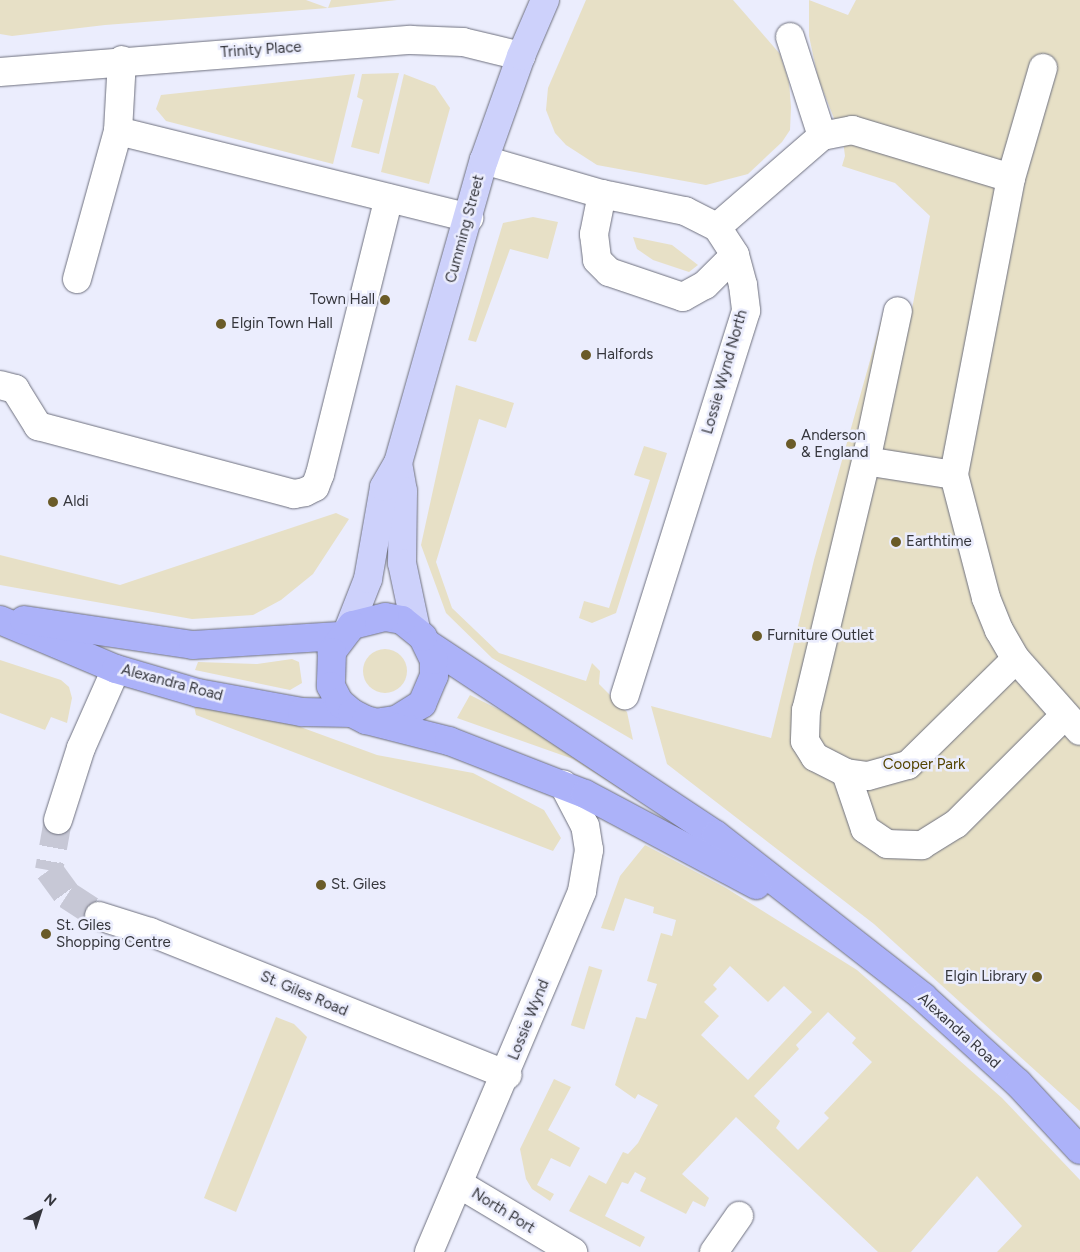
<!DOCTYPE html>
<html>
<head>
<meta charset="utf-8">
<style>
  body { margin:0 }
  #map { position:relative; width:1080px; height:1252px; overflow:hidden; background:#ebedfd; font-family:Figtree,sans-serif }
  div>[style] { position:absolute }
  .green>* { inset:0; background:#e7e0c6; transform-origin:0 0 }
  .round { border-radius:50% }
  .minor-tunnel>* { height:28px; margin-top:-14px; transform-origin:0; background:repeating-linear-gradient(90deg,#c7c8d6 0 28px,transparent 0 42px) }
  .roads { filter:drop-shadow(0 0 1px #6e707e) drop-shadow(0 0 1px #6e707e) }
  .minor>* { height:28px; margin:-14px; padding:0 14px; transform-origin:14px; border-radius:14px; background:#fff }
  .major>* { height:28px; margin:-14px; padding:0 14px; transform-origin:14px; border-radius:14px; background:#cdd1fb }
  .highway>* { height:28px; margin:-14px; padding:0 14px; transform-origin:14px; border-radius:14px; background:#acb2f9 }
  .dots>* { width:14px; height:14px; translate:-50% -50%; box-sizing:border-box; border:2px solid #ebedfd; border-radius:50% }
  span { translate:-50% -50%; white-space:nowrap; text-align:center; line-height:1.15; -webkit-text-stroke:5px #ebedfd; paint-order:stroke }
  .street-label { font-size:15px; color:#35363c }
  .poi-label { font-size:15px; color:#35363c }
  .right { translate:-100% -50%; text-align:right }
  .left { translate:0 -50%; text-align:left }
  .park-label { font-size:15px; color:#544400 }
  .north { position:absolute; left:15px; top:1187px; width:50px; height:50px; -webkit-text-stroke:4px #ebedfd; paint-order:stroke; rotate:40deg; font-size:14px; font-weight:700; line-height:20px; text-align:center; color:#35363c }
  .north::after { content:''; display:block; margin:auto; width:18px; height:22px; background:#35363c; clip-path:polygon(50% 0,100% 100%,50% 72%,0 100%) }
</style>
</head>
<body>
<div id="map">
  <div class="green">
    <div style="clip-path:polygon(0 0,306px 0,328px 8px,331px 0,397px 0,328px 8px,105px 25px,12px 36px,0 34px)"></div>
    <div style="clip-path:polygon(586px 0,733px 0,780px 54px,789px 82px,791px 107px,790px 130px,782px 142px,748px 174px,706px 185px,597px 165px,566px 145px,555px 133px,546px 110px,548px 88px)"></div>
    <div style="clip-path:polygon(809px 0,848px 15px,856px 0,1080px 0,1080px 1111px,874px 924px,667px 764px,651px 706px,771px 738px,814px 560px,885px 307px,911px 314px,930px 216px,895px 183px,842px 166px,845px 156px,843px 141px,818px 78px,809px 36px)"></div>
    <div style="clip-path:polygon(399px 73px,379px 154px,351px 147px,363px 100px,357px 97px,362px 74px)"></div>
    <div style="clip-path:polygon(355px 74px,333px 164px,166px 121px,156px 109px,161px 95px)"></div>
    <div style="clip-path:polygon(404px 74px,435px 86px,450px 108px,429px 184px,381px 172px)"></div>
    <div style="clip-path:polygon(533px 217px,558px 222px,548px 259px,510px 249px,476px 342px,468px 340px,503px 223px)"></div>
    <div style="clip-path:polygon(633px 237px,672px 245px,698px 265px,689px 272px,653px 260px,637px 249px)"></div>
    <div style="clip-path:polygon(456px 385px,514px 403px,506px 428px,479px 419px,436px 562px,452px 608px,499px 653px,586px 681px,592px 663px,600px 671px,599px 684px,627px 712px,633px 740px,492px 658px,446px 613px,421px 545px)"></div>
    <div style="clip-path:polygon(644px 446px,667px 453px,616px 613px,592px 623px,579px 618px,584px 601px,609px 608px,650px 480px,634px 475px)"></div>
    <div style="clip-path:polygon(336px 513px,349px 519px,313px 574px,281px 600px,253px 615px,192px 619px,0 585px,0 555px,120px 585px)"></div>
    <div class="round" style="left:363px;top:649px;width:44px;height:44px"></div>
    <div style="clip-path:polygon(292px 659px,299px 662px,302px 683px,290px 690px,195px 670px,198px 662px,257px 664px)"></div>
    <div style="clip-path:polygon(0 660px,61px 680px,69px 687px,72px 698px,67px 723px,51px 717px,45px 730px,0 713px)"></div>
    <div style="clip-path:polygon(470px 695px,541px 731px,630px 791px,625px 792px,573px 759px,457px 718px)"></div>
    <div style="clip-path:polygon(194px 706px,284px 721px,377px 755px,473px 773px,544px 810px,561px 838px,553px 851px,196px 715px)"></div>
    <div style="clip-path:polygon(evenodd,645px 845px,726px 888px,857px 970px,1002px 1098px,1080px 1180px,1080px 1252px,997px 1252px,1022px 1226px,977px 1176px,911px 1252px,878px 1252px,736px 1117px,682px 1174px,709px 1198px,705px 1207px,693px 1201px,686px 1214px,640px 1191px,646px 1178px,635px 1172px,628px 1184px,622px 1182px,605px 1216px,645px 1237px,640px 1247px,569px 1211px,589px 1175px,606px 1184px,623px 1152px,628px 1154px,638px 1143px,658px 1105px,638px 1094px,635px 1099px,615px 1085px,636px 1017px,646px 1019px,657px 984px,647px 981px,661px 933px,672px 936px,676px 920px,653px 913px,654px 907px,625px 898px,614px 931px,601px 928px,620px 876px,645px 845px,730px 966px,768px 1002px,784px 986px,812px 1012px,748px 1080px,701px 1035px,719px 1016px,704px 1002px,717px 989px,713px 985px,730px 966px,645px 845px,828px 1012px,856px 1038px,852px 1043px,872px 1062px,824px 1113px,829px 1118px,798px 1150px,776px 1128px,780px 1121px,754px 1096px,799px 1049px,796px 1045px,828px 1012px)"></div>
    <div style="left:589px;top:966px;width:14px;height:62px;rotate:17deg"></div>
    <div style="clip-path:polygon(276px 1017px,294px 1024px,307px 1037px,236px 1212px,204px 1198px)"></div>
    <div style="clip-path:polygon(554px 1079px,571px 1087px,548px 1130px,580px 1148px,570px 1167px,551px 1158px,537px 1185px,554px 1194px,550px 1201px,532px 1189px,526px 1179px,520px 1149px)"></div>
  </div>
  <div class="minor-tunnel">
    <div style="left:58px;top:820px;width:51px;rotate:100.2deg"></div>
    <div style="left:49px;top:870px;width:31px;rotate:54deg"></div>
    <div style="left:67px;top:895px;width:38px;rotate:33deg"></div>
  </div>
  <div class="roads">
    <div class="minor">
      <div style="left:1043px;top:68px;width:115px;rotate:106.2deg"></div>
      <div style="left:1011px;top:178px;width:302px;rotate:100.9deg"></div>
      <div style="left:954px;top:475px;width:127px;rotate:75.4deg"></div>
      <div style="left:986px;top:598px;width:35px;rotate:68deg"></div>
      <div style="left:999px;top:630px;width:34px;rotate:60deg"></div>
      <div style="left:1016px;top:659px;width:96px;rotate:48.4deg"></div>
      <div style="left:0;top:72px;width:412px;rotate:-4.5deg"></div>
      <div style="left:411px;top:40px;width:52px;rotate:2.2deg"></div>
      <div style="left:463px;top:42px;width:60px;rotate:13.6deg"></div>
      <div style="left:118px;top:131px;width:362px;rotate:13.9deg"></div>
      <div style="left:822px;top:136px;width:31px;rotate:-11deg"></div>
      <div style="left:852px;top:130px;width:166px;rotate:16.8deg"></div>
      <div style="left:484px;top:160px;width:123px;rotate:16.1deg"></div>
      <div style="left:602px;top:194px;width:85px;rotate:11.6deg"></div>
      <div style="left:685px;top:211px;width:36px;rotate:27deg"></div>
      <div style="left:717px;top:227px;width:33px;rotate:57deg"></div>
      <div style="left:735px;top:255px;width:31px;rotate:75deg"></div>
      <div style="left:743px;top:285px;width:26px;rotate:83deg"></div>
      <div style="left:746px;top:311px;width:403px;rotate:107.5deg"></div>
      <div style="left:602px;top:194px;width:41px;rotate:101.3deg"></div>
      <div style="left:594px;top:234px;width:26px;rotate:83deg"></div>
      <div style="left:597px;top:260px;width:17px;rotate:45deg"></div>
      <div style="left:609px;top:272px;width:78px;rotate:18.7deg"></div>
      <div style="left:683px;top:297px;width:25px;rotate:-29deg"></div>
      <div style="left:705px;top:285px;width:42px;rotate:-45deg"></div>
      <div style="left:717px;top:227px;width:139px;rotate:-40.9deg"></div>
      <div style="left:822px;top:136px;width:104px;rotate:-107.9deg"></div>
      <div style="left:77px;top:279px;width:154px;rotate:-74.5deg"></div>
      <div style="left:118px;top:131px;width:71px;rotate:-86.8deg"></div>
      <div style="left:0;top:385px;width:16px;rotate:15deg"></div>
      <div style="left:15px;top:389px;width:44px;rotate:58.1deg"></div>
      <div style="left:38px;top:426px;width:265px;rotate:14.9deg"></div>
      <div style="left:294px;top:494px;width:11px;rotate:-10deg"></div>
      <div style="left:305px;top:492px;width:11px;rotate:-27deg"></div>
      <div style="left:315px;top:487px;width:14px;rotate:-69deg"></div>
      <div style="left:320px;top:474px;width:284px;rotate:-76deg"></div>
      <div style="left:866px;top:461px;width:153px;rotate:-78deg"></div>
      <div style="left:954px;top:475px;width:89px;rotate:-171deg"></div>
      <div style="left:866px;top:461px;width:256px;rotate:103.5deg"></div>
      <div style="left:806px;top:710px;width:31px;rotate:92deg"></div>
      <div style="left:805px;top:741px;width:19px;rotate:58deg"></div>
      <div style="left:815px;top:757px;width:35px;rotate:27deg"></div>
      <div style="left:846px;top:773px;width:22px;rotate:8deg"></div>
      <div style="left:868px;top:776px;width:41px;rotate:-15.4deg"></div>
      <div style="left:908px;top:765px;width:151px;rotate:-44.5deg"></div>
      <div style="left:846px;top:773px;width:59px;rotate:71.3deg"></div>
      <div style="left:865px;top:829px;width:27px;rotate:34deg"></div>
      <div style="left:887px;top:844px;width:35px;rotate:2deg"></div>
      <div style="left:922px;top:845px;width:40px;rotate:-32deg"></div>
      <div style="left:956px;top:824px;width:153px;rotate:-45deg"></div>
      <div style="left:58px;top:820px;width:76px;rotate:-72.3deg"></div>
      <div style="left:81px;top:748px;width:86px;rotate:-66.1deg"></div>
      <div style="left:99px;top:916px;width:53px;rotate:17.4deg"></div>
      <div style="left:150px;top:932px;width:385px;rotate:21.8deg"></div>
      <div style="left:459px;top:1184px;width:133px;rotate:30.8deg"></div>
      <div style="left:429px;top:1252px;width:392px;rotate:-67deg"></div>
      <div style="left:582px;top:891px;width:42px;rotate:-80.3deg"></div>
      <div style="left:589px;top:850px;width:24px;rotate:-99deg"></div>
      <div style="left:585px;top:826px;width:47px;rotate:-117.6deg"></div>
      <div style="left:714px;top:1252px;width:44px;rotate:-55.2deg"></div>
    </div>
    <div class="major">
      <div style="left:398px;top:463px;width:28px;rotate:80deg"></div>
      <div style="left:403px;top:491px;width:72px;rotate:90.8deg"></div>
      <div style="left:402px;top:563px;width:67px;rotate:78deg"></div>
      <div style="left:348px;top:630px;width:55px;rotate:-68.6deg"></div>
      <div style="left:368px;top:579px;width:93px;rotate:-80.1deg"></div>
      <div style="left:384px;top:487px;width:28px;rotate:-60deg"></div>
      <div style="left:398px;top:463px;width:315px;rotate:-74.2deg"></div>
      <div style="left:484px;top:160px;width:110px;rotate:-70.4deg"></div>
      <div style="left:521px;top:56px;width:61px;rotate:-66.8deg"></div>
    </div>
    <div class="highway">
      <div style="left:0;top:620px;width:126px;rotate:22.9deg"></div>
      <div style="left:116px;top:669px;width:85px;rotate:16.3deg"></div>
      <div style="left:198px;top:693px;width:106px;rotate:10.4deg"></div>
      <div style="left:302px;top:712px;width:50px;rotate:1.1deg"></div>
      <div style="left:24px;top:620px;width:171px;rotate:8.4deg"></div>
      <div style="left:193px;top:645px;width:147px;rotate:-3.5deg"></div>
      <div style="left:429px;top:645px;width:344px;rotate:33.5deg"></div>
      <div style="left:716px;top:835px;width:263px;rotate:38deg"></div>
      <div style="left:923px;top:997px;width:128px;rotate:42.2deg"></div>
      <div style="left:1018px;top:1083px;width:91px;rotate:47.2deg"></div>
      <div style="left:381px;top:722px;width:15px;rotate:-8deg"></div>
      <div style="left:396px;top:720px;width:31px;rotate:-32deg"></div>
      <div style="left:422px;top:704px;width:30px;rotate:-67deg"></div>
      <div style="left:434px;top:676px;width:16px;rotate:-90deg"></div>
      <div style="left:434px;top:660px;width:25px;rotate:-116deg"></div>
      <div style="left:423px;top:637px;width:27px;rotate:-141deg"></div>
      <div style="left:402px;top:620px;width:17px;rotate:-170deg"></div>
      <div style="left:385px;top:617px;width:34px;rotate:166deg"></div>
      <div style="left:352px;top:625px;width:34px;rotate:127deg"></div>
      <div style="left:332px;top:652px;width:34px;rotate:92deg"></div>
      <div style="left:331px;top:686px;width:18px;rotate:63deg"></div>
      <div style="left:339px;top:702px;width:17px;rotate:40deg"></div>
      <div style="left:352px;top:713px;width:16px;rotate:27deg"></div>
      <div style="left:366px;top:720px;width:86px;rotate:14.2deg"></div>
      <div style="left:449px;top:741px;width:146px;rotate:21.3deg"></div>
      <div style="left:585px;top:794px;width:194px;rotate:28deg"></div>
    </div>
  </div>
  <div class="dots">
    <div style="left:385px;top:300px;background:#6a5b28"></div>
    <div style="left:221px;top:324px;background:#6a5b28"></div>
    <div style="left:586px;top:355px;background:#6a5b28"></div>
    <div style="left:791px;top:444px;background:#6a5b28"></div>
    <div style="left:53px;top:502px;background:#6a5b28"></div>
    <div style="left:896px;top:542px;background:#6a5b28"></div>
    <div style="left:757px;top:636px;background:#6a5b28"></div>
    <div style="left:321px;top:885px;background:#6a5b28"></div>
    <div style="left:46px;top:934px;background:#6a5b28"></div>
    <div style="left:1037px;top:977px;background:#6a5b28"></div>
  </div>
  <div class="street-label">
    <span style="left:261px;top:50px;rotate:-4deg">Trinity Place</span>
    <span style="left:465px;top:229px;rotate:-75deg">Cumming Street</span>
    <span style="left:725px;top:372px;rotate:-74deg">Lossie Wynd North</span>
    <span style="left:172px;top:683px;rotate:15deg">Alexandra Road</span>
    <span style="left:304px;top:994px;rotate:23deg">St. Giles Road</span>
    <span style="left:529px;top:1020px;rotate:-68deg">Lossie Wynd</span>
    <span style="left:959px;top:1031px;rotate:42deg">Alexandra Road</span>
    <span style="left:503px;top:1211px;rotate:32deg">North Port</span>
  </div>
  <div class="poi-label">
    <span class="right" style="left:375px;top:300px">Town Hall</span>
    <span class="left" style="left:231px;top:324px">Elgin Town Hall</span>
    <span class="left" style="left:596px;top:355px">Halfords</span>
    <span class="left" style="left:801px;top:444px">Anderson<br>&amp; England</span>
    <span class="left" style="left:63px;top:502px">Aldi</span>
    <span class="left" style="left:906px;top:542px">Earthtime</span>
    <span class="left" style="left:767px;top:636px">Furniture Outlet</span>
    <span class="left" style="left:331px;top:885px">St. Giles</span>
    <span class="left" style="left:56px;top:934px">St. Giles<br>Shopping Centre</span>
    <span class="right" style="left:1027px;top:977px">Elgin Library</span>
  </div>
  <div class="park-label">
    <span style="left:924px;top:765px">Cooper Park</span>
  </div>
  <div class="north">N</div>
</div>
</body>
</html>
